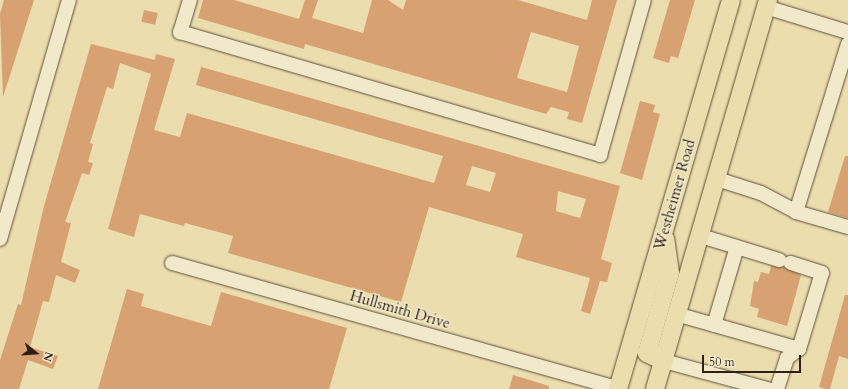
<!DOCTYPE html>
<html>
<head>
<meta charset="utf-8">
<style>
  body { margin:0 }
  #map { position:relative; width:848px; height:389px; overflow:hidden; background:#ebddad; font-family:Cardo,serif }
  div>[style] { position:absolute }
  .building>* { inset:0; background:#d7a172; transform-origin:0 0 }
  .roads { filter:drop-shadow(0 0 1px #5e4e3c) drop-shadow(0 0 1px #5e4e3c) }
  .minor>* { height:14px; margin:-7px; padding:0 7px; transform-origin:7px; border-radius:7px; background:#f2e9ca }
  .major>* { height:18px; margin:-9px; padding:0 9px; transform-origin:9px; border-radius:9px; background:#ebddad }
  span { translate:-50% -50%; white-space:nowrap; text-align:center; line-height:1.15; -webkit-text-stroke:3px #f2e9ca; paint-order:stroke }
  .street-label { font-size:15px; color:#2f1f16 }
  .north { position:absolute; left:16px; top:333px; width:40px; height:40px; -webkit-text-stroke:3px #f2e9ca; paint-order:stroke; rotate:107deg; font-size:11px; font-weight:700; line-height:16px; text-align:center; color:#2f1f16 }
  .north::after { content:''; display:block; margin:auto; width:14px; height:18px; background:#2f1f16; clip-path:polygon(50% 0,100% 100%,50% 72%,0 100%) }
  .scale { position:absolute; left:702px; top:355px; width:99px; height:18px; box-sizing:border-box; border:2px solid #2f1f16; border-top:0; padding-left:5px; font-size:12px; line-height:14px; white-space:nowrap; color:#2f1f16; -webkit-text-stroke:3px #f2e9ca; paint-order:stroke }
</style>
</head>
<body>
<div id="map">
  <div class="building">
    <div style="clip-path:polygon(4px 0,34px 0,3px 97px,0 14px)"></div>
    <div style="clip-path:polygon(evenodd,203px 0,234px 0,299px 19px,305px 0,318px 0,312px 18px,363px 33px,372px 0,388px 0,403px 10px,406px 0,518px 0,587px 20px,592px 0,617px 0,582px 123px,567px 119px,569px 112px,551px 107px,546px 114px,305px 44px,304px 49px,198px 18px,203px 0,531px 32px,579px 46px,567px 92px,517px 78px,531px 32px)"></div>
    <div style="clip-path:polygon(670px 0,695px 0,678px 58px,671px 56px,669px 63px,653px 58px)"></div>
    <div style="left:144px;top:10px;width:14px;height:12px;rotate:12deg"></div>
    <div style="clip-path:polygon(evenodd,91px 44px,155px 60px,156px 54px,175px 59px,154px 130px,180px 137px,187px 113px,434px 183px,443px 156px,196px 85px,201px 67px,620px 186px,601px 259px,612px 263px,607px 282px,600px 281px,590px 314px,581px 311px,590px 278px,516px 257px,523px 234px,429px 207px,401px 302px,228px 253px,233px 236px,185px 223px,184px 226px,140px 214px,134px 237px,108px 229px,151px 74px,120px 63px,113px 89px,107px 87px,90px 143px,93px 144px,88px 162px,93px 163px,89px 175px,82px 173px,65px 222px,71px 223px,61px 262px,80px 270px,75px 283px,56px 275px,49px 302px,43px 301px,30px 347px,58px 356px,53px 369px,28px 360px,19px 389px,0 389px,0 360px,18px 304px,21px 305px,44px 206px,91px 44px,472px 166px,496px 173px,490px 192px,466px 185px,472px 166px,91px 44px,558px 191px,586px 199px,580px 218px,556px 211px,558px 191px)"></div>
    <div style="clip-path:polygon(640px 101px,655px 105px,653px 112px,660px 114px,642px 180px,620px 173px)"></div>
    <div style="clip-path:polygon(845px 156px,848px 156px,848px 218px,828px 212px)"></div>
    <div style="clip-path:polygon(771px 266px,784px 267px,801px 275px,787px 326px,757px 317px,759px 309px,750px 306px,754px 281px,758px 282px,761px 272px,769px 274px)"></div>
    <div style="clip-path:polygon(127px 289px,144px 294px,141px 306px,211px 326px,221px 292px,347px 328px,329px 389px,98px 389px)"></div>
    <div style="clip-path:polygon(845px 295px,848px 295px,848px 359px,839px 356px,830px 389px,825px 389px,819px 387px)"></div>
    <div style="clip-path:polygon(513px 375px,549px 386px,549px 389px,509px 389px)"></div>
  </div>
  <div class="roads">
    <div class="minor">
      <div style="left:190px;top:0;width:34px;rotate:107deg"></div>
      <div style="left:180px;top:32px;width:438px;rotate:16.3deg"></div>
      <div style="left:600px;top:155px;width:161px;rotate:-74.2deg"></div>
      <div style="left:766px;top:7px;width:86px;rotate:17deg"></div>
      <div style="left:717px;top:179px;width:46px;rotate:17.7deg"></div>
      <div style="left:761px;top:193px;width:40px;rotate:28deg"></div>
      <div style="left:796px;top:212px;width:54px;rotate:16.1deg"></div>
      <div style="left:796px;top:212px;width:176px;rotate:-72.8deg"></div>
      <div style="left:701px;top:236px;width:82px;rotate:17.1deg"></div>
      <div style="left:0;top:239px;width:249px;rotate:-73.9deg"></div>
      <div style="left:172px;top:263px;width:463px;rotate:15.7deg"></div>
      <div style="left:676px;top:314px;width:128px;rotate:15.9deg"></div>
      <div style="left:714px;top:325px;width:81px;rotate:-73.6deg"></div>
      <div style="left:664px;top:361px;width:108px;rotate:15.1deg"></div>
      <div style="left:777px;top:389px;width:33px;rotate:-72deg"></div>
      <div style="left:787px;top:358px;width:15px;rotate:-37deg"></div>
      <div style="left:799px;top:349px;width:79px;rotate:-73.2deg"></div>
      <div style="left:822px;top:273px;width:33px;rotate:-162deg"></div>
    </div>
    <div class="major">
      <div style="left:664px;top:361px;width:19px;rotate:-155deg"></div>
      <div style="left:647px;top:353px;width:83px;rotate:-74deg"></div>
      <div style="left:670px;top:273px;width:34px;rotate:-98deg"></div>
      <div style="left:618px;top:389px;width:405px;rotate:-73.8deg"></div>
      <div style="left:655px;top:389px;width:405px;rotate:-73.8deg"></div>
    </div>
  </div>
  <div class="street-label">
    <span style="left:675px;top:195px;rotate:-74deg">Westheimer Road</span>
    <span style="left:400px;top:310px;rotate:16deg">Hullsmith Drive</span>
  </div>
  <div class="north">N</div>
  <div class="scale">50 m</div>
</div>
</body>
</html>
